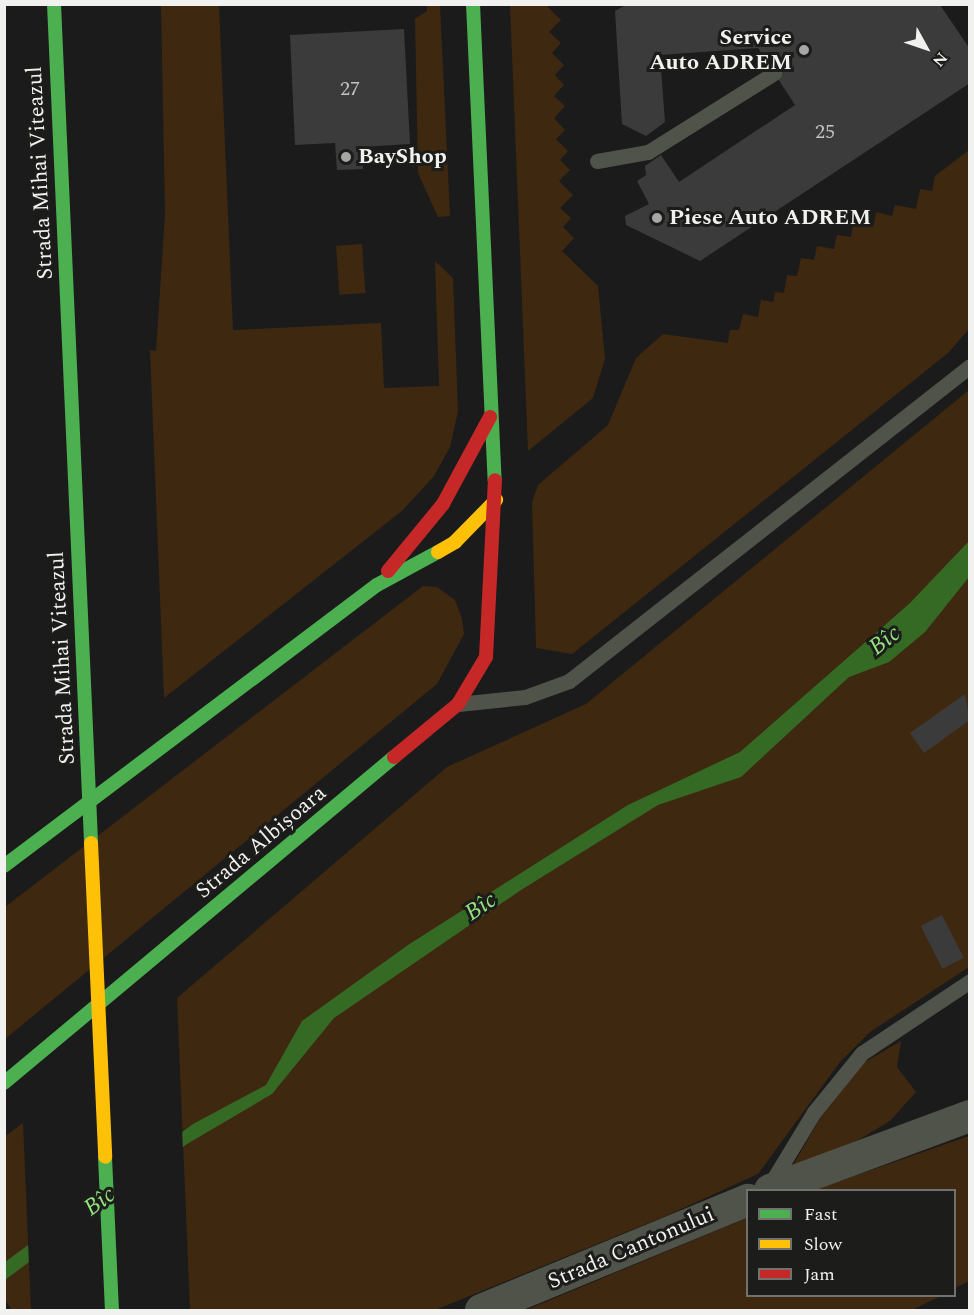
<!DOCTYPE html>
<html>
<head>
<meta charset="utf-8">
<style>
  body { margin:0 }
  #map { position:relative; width:974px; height:1315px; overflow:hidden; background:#1b1b1b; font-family:Spectral,serif }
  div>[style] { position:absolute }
  .green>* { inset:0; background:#3f2810; transform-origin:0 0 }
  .water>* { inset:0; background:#346a24 }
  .pier>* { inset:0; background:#1b1b1b }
  .building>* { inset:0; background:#3c3b3b; transform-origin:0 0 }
  .lane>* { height:15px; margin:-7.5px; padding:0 7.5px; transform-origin:7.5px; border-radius:7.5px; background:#505349 }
  .street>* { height:32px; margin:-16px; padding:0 16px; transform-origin:16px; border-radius:16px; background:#505349 }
  .fast>* { height:14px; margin:-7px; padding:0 7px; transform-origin:7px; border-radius:7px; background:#4caf50 }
  .slow>* { height:14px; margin:-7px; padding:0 7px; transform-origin:7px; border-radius:7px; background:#ffc107 }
  .jam>* { height:14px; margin:-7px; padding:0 7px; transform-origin:7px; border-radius:7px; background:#c62828 }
  .dots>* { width:16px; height:16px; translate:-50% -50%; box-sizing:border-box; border:3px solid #1c1c1a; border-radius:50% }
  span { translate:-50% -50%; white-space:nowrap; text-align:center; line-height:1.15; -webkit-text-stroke:6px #1c1c1a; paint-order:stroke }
  .number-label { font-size:20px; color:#c4c4c3 }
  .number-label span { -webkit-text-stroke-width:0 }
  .poi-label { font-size:22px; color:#f1f1f0; font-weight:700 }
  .right { translate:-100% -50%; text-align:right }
  .left { translate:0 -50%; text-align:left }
  .street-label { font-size:22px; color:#f1f1f0 }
  .water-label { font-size:24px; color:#94e37e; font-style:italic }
  .frame { position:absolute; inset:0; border:6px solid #f1f1f0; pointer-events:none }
  .legend { position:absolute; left:746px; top:1189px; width:210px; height:108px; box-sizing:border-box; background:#1c1c1a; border:2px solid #717170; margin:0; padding:8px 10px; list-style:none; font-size:18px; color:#f1f1f0 }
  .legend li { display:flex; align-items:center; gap:12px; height:30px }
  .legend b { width:30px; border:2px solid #717170 }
  .north { position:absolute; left:896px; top:18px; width:60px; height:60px; -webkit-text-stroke:4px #1c1c1a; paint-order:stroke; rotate:130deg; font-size:16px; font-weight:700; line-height:24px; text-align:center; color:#f1f1f0 }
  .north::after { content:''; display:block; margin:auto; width:21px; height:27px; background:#f1f1f0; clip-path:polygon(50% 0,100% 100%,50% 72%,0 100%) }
</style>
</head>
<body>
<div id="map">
  <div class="green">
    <div style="clip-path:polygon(161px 5px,219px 5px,233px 330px,381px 323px,384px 388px,439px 386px,435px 261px,453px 278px,458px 411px,450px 447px,434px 476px,403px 510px,164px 698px,150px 350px,156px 351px,165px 214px)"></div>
    <div style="clip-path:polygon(427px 5px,440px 5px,450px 216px,438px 217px,418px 173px,415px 19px,427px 11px)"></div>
    <div style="clip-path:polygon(510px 5px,546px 5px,561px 20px,549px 32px,561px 43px,552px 53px,564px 65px,555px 75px,564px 85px,554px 96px,565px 106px,554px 118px,565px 130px,556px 139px,568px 151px,560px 160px,570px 170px,559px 181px,573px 195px,560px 208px,571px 218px,563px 227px,574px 238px,562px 251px,598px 286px,605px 359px,593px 398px,528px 451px)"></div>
    <div style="clip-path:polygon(969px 150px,969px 329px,948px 353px,572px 654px,536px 648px,532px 502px,538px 485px,608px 425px,636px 358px,663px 334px,728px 343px,730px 330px,739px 330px,743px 314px,758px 317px,761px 300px,773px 302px,775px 292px,784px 293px,787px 275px,797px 276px,801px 258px,814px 260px,817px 246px,834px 249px,837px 235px,851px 237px,853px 224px,873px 227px,876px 212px,892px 216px,895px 205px,916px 209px,920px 189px,932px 191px,935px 176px)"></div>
    <div style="left:362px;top:244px;width:49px;height:26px;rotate:86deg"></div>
    <div style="clip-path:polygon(969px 390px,969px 967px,870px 1032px,840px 1062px,758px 1174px,668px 1215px,435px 1310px,190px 1310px,177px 998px,447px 767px,586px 704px)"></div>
    <div style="clip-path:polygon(423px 586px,437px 587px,455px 600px,462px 619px,464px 634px,437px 684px,5px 1039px,5px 907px)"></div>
    <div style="clip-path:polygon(901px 1041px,897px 1067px,916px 1092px,890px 1121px,845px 1148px,792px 1167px,833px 1096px,860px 1065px)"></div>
    <div style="clip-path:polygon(23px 1123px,31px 1310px,12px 1310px,5px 1300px,4px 1137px)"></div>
    <div style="clip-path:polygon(969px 1136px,969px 1281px,955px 1288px,954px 1190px,814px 1190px)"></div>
    <div style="clip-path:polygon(747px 1218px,748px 1296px,941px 1296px,912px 1310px,526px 1310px)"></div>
  </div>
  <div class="water">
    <div style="clip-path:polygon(969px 541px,969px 577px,925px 632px,889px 662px,849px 677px,741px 777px,658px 805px,521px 890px,334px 1018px,272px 1094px,187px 1144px,5px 1280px,5px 1262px,193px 1124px,266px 1085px,302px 1021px,408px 945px,628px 805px,740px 752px,910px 603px)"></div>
  </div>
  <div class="pier">
    <div style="clip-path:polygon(182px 1129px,183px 1151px,29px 1265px,28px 1242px)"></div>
  </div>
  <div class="building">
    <div style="clip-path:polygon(626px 5px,940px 5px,970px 49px,970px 83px,700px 261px,626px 225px,625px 216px,649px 204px,637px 181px,646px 175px,645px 166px,661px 155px,679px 182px,795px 105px,758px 48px,660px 55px,665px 122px,646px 136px,622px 124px,615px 11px)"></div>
    <div style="clip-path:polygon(404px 29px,410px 144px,361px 147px,363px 169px,337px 170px,335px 143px,295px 145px,290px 35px)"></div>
    <div style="clip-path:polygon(965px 694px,970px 720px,924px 753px,910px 733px)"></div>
    <div style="left:942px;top:915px;width:48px;height:24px;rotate:63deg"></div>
  </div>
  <div class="lane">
    <div style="left:597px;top:161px;width:52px;rotate:-10deg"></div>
    <div style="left:648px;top:152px;width:149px;rotate:-32.1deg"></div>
    <div style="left:458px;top:704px;width:67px;rotate:-6deg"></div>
    <div style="left:525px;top:697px;width:47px;rotate:-20deg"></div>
    <div style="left:569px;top:681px;width:510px;rotate:-38.15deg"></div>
    <div style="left:768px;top:1188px;width:89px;rotate:-58.8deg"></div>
    <div style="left:814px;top:1112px;width:76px;rotate:-50.9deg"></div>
    <div style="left:862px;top:1053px;width:130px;rotate:-33.7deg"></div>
  </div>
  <div class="street">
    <div style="left:770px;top:1190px;width:213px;rotate:-20.3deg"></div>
    <div style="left:481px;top:1310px;width:289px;rotate:-22.4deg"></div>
  </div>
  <div class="fast">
    <div style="left:54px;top:4px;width:840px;rotate:87.47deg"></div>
    <div style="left:473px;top:4px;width:477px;rotate:87.4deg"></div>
    <div style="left:4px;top:866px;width:467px;rotate:-37deg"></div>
    <div style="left:377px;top:585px;width:69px;rotate:-28.4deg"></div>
    <div style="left:4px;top:1083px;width:508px;rotate:-39.89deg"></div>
    <div style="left:105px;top:1157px;width:153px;rotate:87.4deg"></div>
  </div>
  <div class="slow">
    <div style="left:438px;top:552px;width:20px;rotate:-30deg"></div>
    <div style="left:455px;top:542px;width:59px;rotate:-45.7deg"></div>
    <div style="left:91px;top:843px;width:314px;rotate:87.4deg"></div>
  </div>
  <div class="jam">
    <div style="left:388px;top:571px;width:87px;rotate:-50.6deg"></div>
    <div style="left:443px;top:504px;width:99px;rotate:-61.6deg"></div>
    <div style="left:394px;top:757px;width:83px;rotate:-39.6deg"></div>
    <div style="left:458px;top:704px;width:55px;rotate:-59.2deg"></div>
    <div style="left:486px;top:657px;width:177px;rotate:-87.1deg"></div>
  </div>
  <div class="dots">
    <div style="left:804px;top:50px;background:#a6a6a5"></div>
    <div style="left:346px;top:157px;background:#a6a6a5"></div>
    <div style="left:657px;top:218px;background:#a6a6a5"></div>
  </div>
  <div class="number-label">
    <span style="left:350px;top:89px">27</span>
    <span style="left:825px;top:132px">25</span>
  </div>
  <div class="poi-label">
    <span class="right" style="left:792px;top:50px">Service<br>Auto ADREM</span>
    <span class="left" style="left:358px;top:157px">BayShop</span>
    <span class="left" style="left:669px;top:218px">Piese Auto ADREM</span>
  </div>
  <div class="street-label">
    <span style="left:40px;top:173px;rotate:-93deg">Strada Mihai Viteazul</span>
    <span style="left:62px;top:658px;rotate:-93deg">Strada Mihai Viteazul</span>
    <span style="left:261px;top:842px;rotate:-40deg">Strada Albișoara</span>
    <span style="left:631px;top:1248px;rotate:-23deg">Strada Cantonului</span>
  </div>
  <div class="water-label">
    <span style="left:885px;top:641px;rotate:-38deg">Bîc</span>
    <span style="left:481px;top:907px;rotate:-34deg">Bîc</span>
    <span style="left:100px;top:1202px;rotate:-36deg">Bîc</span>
  </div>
  <div class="frame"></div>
  <ul class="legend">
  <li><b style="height:8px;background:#4caf50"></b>Fast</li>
  <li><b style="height:8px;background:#ffc107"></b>Slow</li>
  <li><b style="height:8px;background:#c62828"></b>Jam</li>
  </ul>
  <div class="north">N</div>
</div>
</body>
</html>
